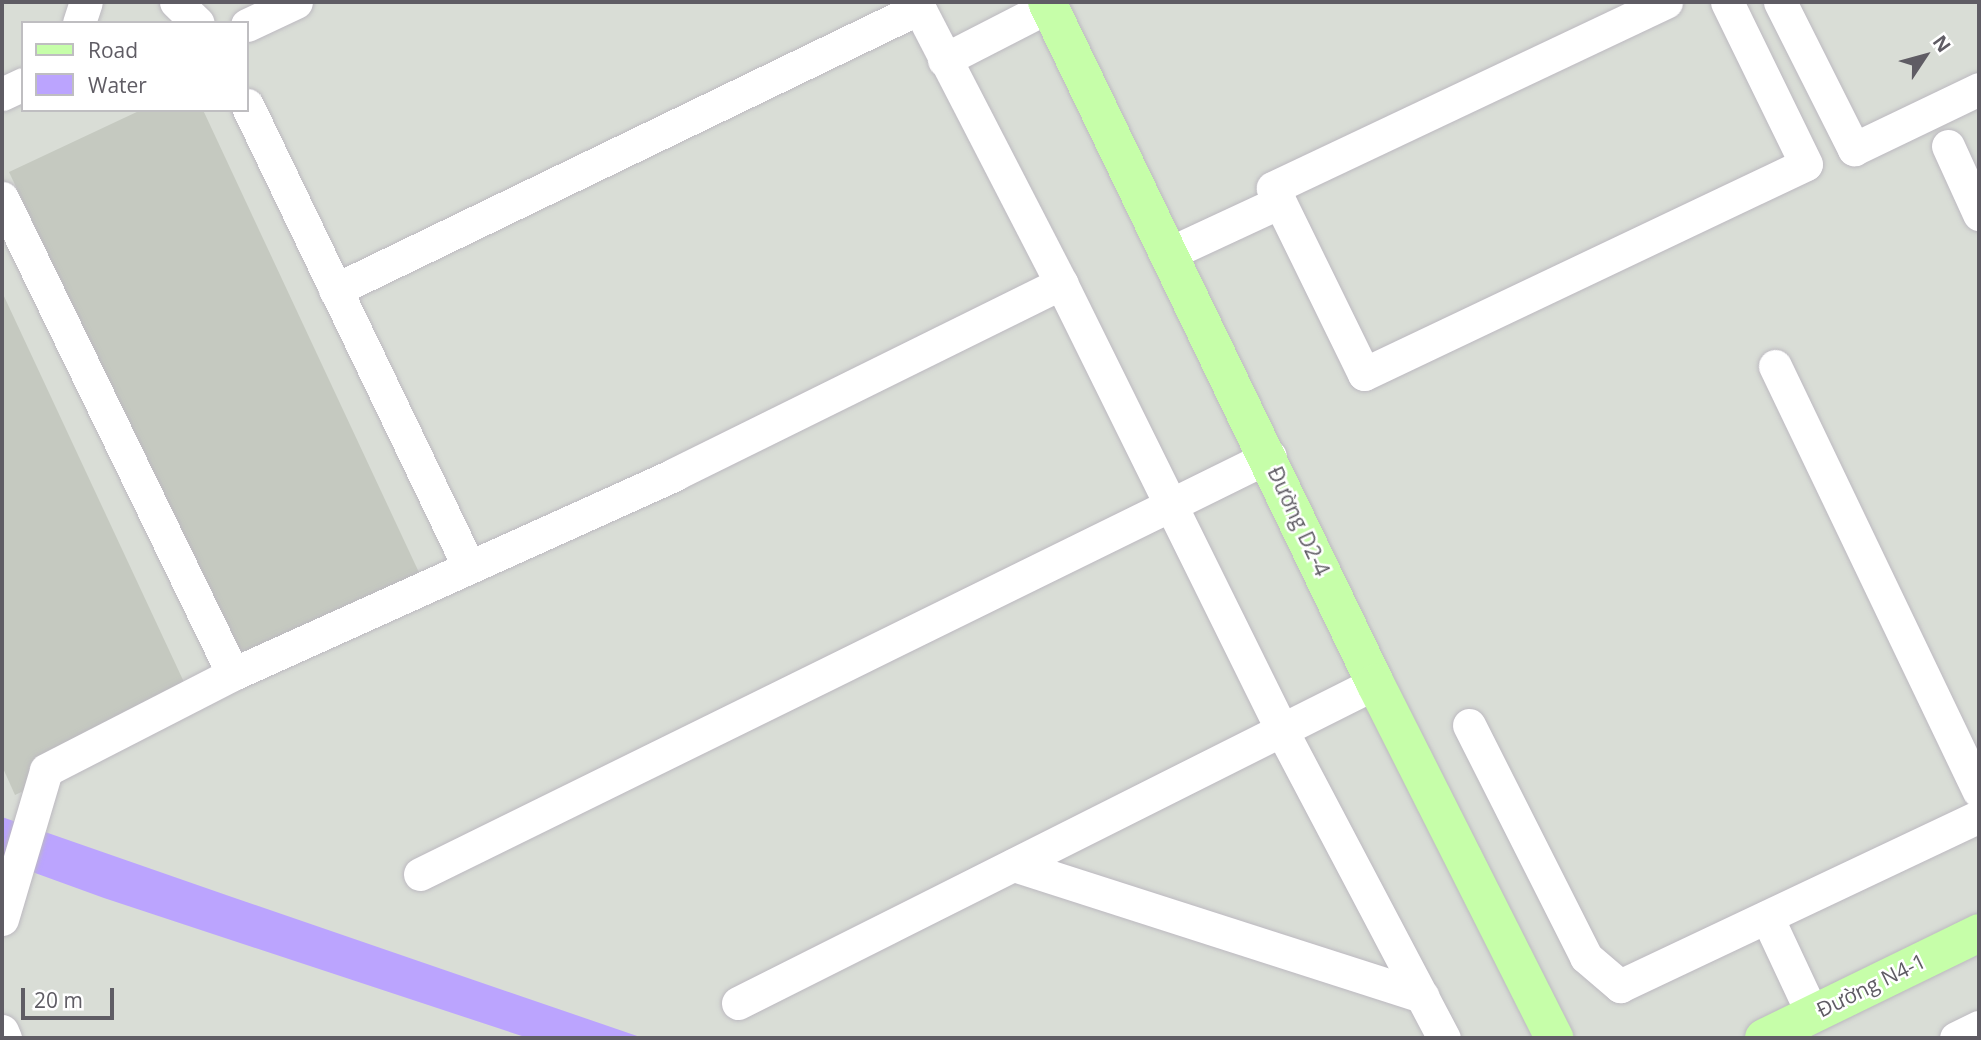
<!DOCTYPE html>
<html>
<head>
<meta charset="utf-8">
<style>
  body { margin:0 }
  #map { position:relative; width:1981px; height:1040px; overflow:hidden; background:#e8eee4; font-family:"Open Sans",sans-serif }
  div>[style] { position:absolute }
  .industrial>* { inset:0; background:#d9ddd6 }
  .water>* { inset:0; background:#bba4fe }
  .building>* { inset:0; background:#c5c9c0 }
  .roads { filter:drop-shadow(0 0 2px #bcb9c0) drop-shadow(0 0 2px #bcb9c0) }
  .minor>* { height:33px; margin:-16.5px; padding:0 16.5px; transform-origin:16.5px; border-radius:16.5px; background:#fff }
  .major>* { height:38px; margin:-19px; padding:0 19px; transform-origin:19px; border-radius:19px; background:#c6fea9 }
  span { translate:-50% -50%; white-space:nowrap; text-align:center; line-height:1.15; -webkit-text-stroke:5px #fff; paint-order:stroke }
  .street-label { font-size:21px; color:#5f5c64 }
  .frame { position:absolute; inset:0; border:4px solid #5f5c64; pointer-events:none }
  .legend { position:absolute; left:21px; top:21px; width:228px; height:91px; box-sizing:border-box; background:#fff; border:2px solid #bfbec1; margin:0; padding:9px 12px; list-style:none; font-size:21px; color:#5f5c64 }
  .legend li { display:flex; align-items:center; gap:14px; height:35px }
  .legend b { width:35px; border:2px solid #bfbec1 }
  .north { position:absolute; left:1890px; top:21px; width:70px; height:70px; -webkit-text-stroke:5px #fff; paint-order:stroke; rotate:54deg; font-size:19px; font-weight:700; line-height:28px; text-align:center; color:#5f5c64 }
  .north::after { content:''; display:block; margin:auto; width:24px; height:32px; background:#5f5c64; clip-path:polygon(50% 0,100% 100%,50% 72%,0 100%) }
  .scale { position:absolute; left:21px; top:988px; width:93px; height:32px; box-sizing:border-box; border:4px solid #5f5c64; border-top:0; padding-left:9px; font-size:21px; line-height:24px; white-space:nowrap; color:#5f5c64; -webkit-text-stroke:5px #fff; paint-order:stroke }
</style>
</head>
<body>
<div id="map">
  <div class="industrial">
    <div style="clip-path:polygon(evenodd,2px 2px,1979px 2px,1979px 1038px,2px 1038px,2px 2px,23px 23px,247px 23px,247px 110px,23px 110px,23px 23px)"></div>
  </div>
  <div class="water">
    <div style="clip-path:polygon(2px 817px,229px 896px,643px 1038px,528px 1038px,104px 898px,2px 861px)"></div>
  </div>
  <div class="building">
    <div style="clip-path:polygon(141px 110px,203px 110px,430px 596px,248px 681px,9px 172px)"></div>
    <div style="clip-path:polygon(2px 292px,197px 710px,15px 795px,2px 766px)"></div>
  </div>
  <div class="roads">
    <div class="minor">
      <div style="left:176px;top:2px;width:30px;rotate:44deg"></div>
      <div style="left:1666px;top:2px;width:435px;rotate:154.7deg"></div>
      <div style="left:1273px;top:188px;width:207px;rotate:63.9deg"></div>
      <div style="left:1364px;top:374px;width:489px;rotate:-25.4deg"></div>
      <div style="left:1806px;top:164px;width:180px;rotate:-116deg"></div>
      <div style="left:1780px;top:2px;width:165px;rotate:63.3deg"></div>
      <div style="left:1854px;top:149px;width:139px;rotate:-25.6deg"></div>
      <div style="left:79px;top:23px;width:22px;rotate:-72deg"></div>
      <div style="left:247px;top:25px;width:54px;rotate:-25.1deg"></div>
      <div style="left:944px;top:60px;width:118px;rotate:-27.2deg"></div>
      <div style="left:2px;top:94px;width:23px;rotate:-25deg"></div>
      <div style="left:247px;top:105px;width:513px;rotate:64.33deg"></div>
      <div style="left:1948px;top:146px;width:75px;rotate:65.5deg"></div>
      <div style="left:2px;top:198px;width:529px;rotate:64.11deg"></div>
      <div style="left:1170px;top:253px;width:121px;rotate:-24.9deg"></div>
      <div style="left:1061px;top:283px;width:500px;rotate:63.7deg"></div>
      <div style="left:1282px;top:731px;width:347px;rotate:62.2deg"></div>
      <div style="left:335px;top:290px;width:649px;rotate:-25.77deg"></div>
      <div style="left:1775px;top:366px;width:471px;rotate:64.4deg"></div>
      <div style="left:1469px;top:725px;width:260px;rotate:63.2deg"></div>
      <div style="left:1586px;top:957px;width:45px;rotate:40.5deg"></div>
      <div style="left:1620px;top:986px;width:397px;rotate:-25.3deg"></div>
      <div style="left:1014px;top:865px;width:429px;rotate:17.8deg"></div>
      <div style="left:420px;top:874px;width:947px;rotate:-26.19deg"></div>
      <div style="left:1767px;top:917px;width:106px;rotate:64.9deg"></div>
      <div style="left:2px;top:919px;width:155px;rotate:-73.5deg"></div>
      <div style="left:46px;top:770px;width:210px;rotate:-27.2deg"></div>
      <div style="left:233px;top:674px;width:485px;rotate:-24.3deg"></div>
      <div style="left:675px;top:474px;width:431px;rotate:-26.3deg"></div>
      <div style="left:1061px;top:283px;width:316px;rotate:-117.3deg"></div>
      <div style="left:738px;top:1003px;width:713px;rotate:-26.67deg"></div>
      <div style="left:2px;top:1031px;width:8px;rotate:67deg"></div>
      <div style="left:1956px;top:1038px;width:25px;rotate:-26deg"></div>
    </div>
    <div class="major">
      <div style="left:1047px;top:2px;width:756px;rotate:64.28deg"></div>
      <div style="left:1375px;top:683px;width:398px;rotate:63.2deg"></div>
      <div style="left:1764px;top:1038px;width:239px;rotate:-26deg"></div>
    </div>
  </div>
  <div class="street-label">
    <span style="left:1299px;top:521px;rotate:65deg">Đường D2-4</span>
    <span style="left:1871px;top:985px;rotate:-26deg">Đường N4-1</span>
  </div>
  <div class="frame"></div>
  <ul class="legend">
  <li><b style="height:9px;background:#c6fea9"></b>Road</li>
  <li><b style="height:19px;background:#bba4fe"></b>Water</li>
  </ul>
  <div class="north">N</div>
  <div class="scale">20 m</div>
</div>
</body>
</html>
